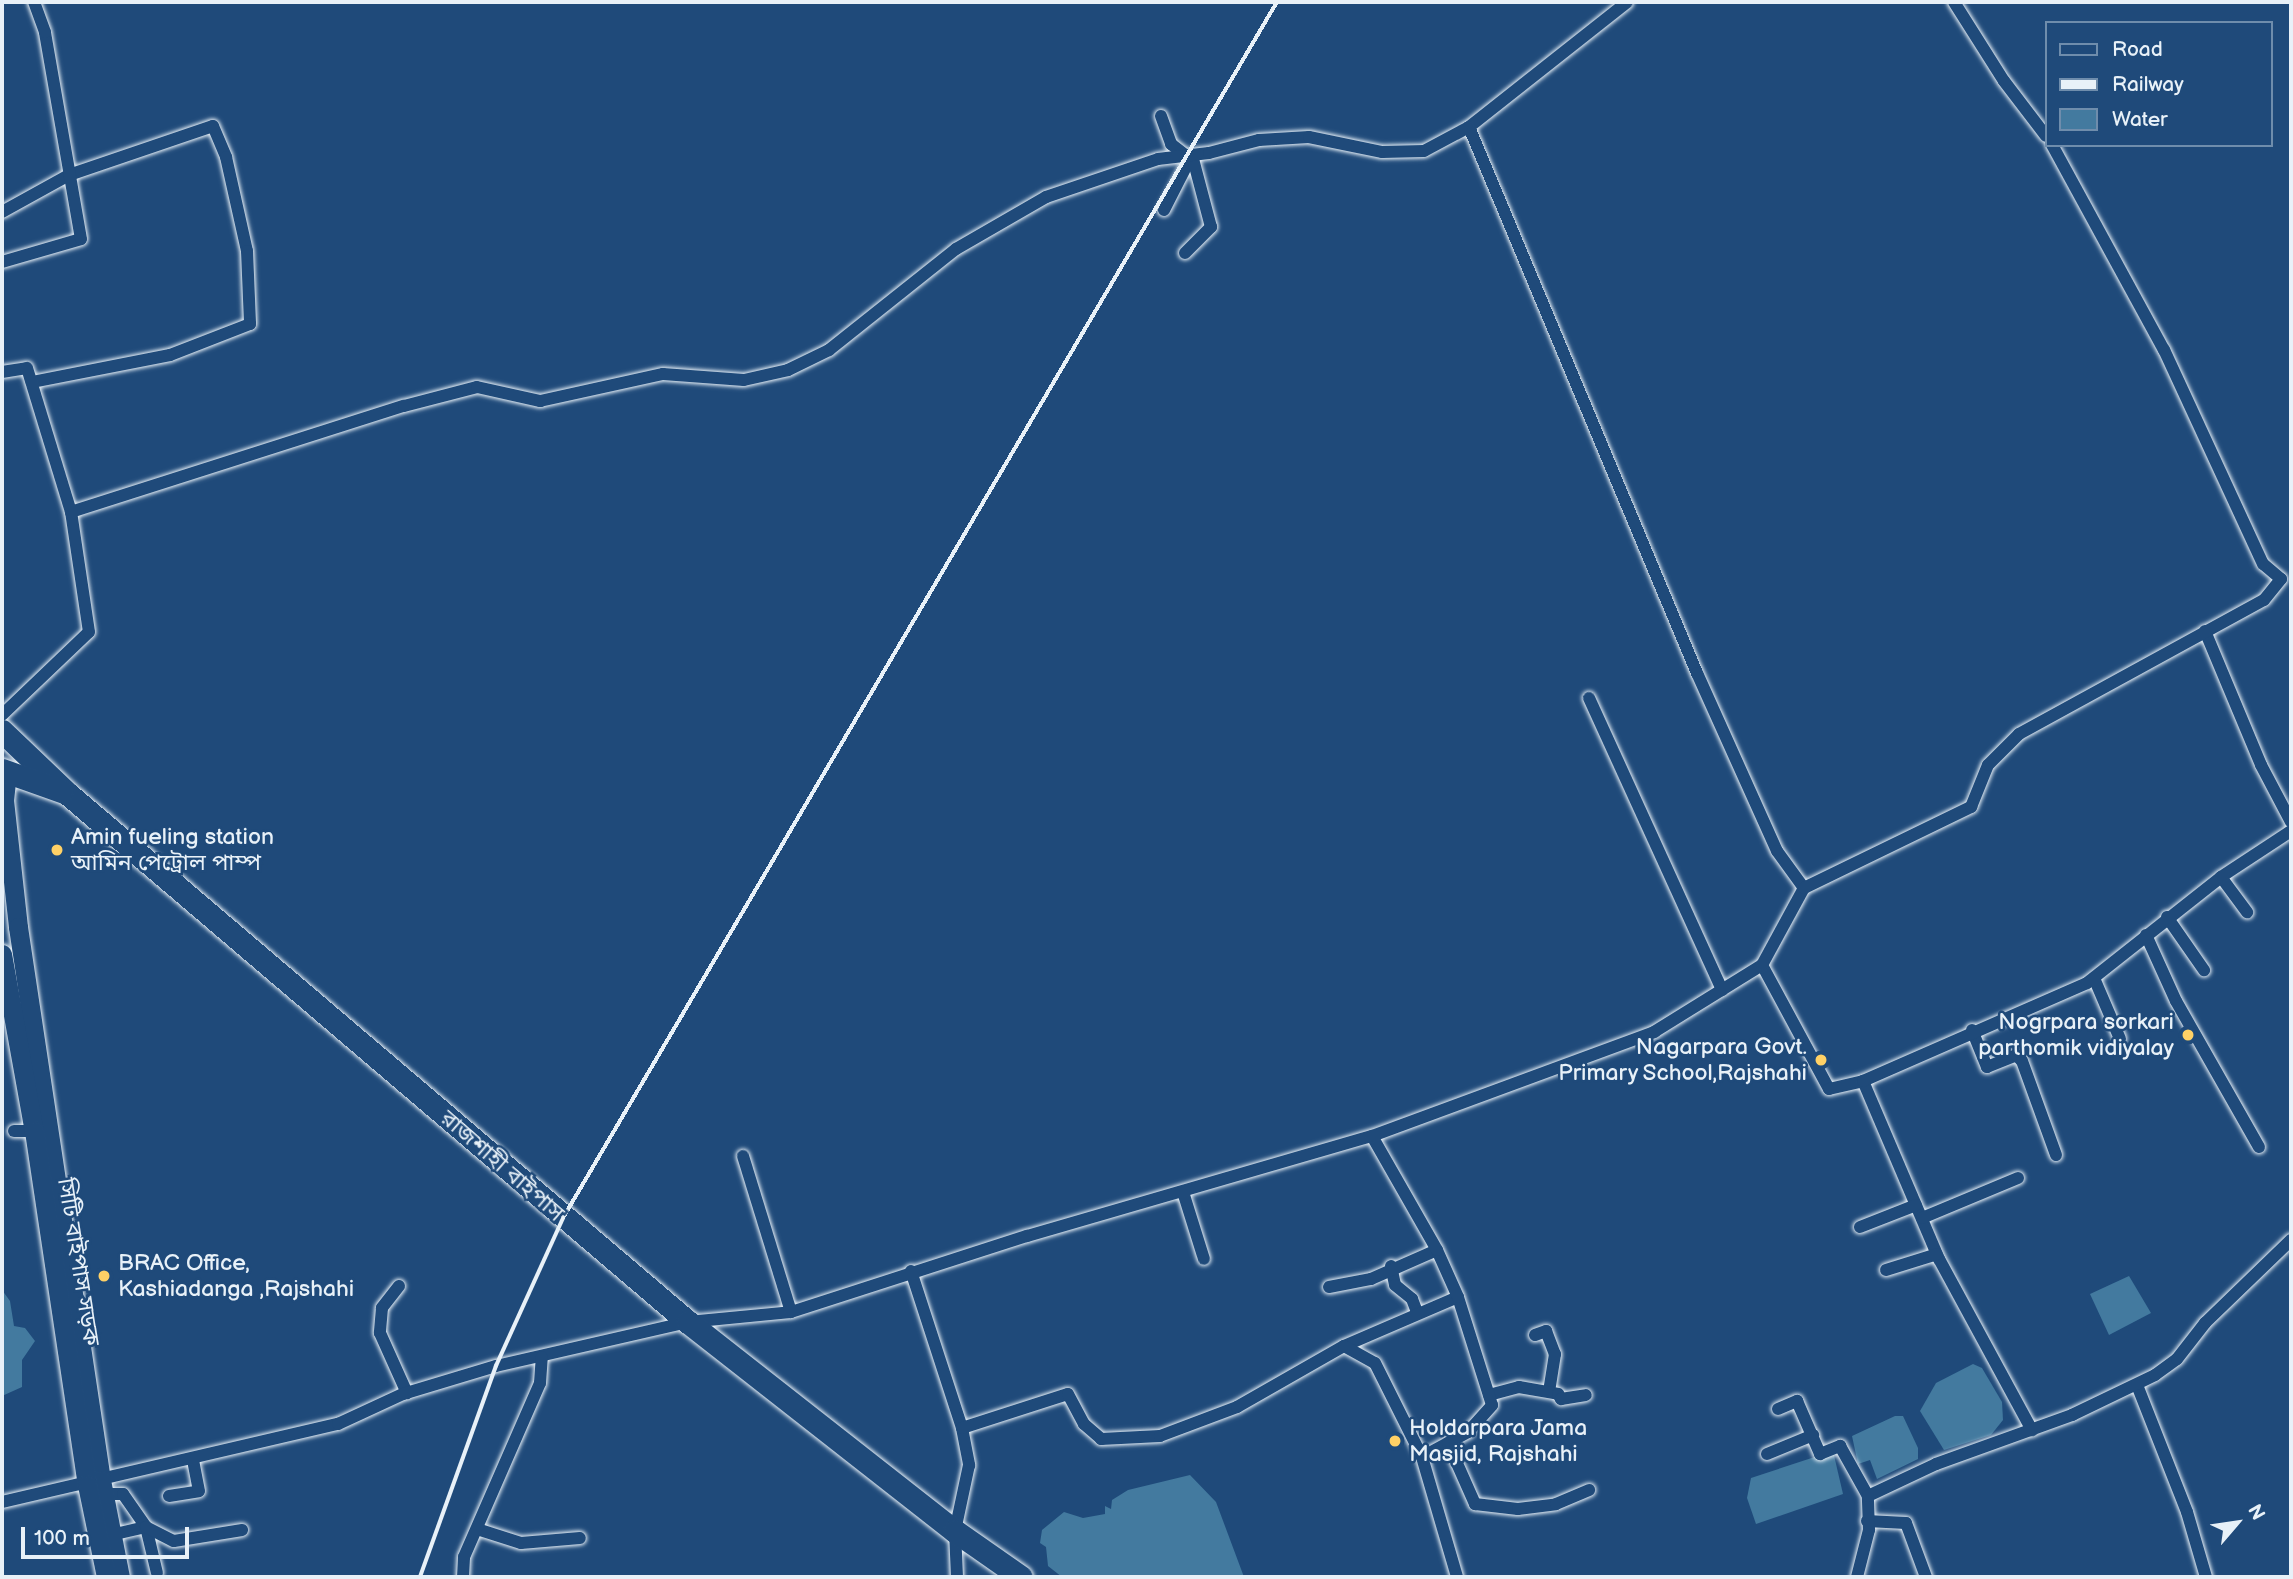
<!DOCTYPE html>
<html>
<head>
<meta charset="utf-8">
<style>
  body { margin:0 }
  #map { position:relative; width:2293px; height:1579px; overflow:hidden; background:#1f4a7a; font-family:"Balsamiq Sans","Noto Sans Bengali",sans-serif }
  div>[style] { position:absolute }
  .water>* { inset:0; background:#437a9f }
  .roads { filter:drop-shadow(0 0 2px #e8f1f8) drop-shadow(0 0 2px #e8f1f8) }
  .street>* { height:12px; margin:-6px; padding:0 6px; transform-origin:6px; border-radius:6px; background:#1f4a7a }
  .primary>* { height:19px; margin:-9.5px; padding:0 9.5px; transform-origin:9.5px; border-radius:9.5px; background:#1f4a7a }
  .highway>* { height:23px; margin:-11.5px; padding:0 11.5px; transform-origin:11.5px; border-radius:11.5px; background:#1f4a7a }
  .rail>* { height:3.5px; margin:-1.75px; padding:0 1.75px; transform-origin:1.75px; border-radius:1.75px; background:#e8f1f8 }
  .dots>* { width:19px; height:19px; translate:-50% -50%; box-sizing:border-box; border:4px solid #1f4a7a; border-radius:50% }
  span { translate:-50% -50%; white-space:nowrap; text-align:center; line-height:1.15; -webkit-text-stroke:5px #1f4a7a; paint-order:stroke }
  .poi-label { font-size:23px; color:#e8f1f8 }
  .left { translate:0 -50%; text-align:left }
  .right { translate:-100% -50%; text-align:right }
  .street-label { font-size:23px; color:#e8f1f8 }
  .frame { position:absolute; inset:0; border:4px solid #e8f1f8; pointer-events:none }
  .legend { position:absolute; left:2045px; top:21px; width:228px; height:126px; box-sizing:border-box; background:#1f4a7a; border:2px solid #6f8dac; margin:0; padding:9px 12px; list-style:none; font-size:21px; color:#e8f1f8 }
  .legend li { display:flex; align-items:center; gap:14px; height:35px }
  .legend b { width:35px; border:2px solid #6f8dac }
  .north { position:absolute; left:2202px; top:1488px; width:70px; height:70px; -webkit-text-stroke:5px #1f4a7a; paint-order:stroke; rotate:61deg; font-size:19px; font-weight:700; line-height:28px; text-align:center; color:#e8f1f8 }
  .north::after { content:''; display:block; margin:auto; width:24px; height:32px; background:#e8f1f8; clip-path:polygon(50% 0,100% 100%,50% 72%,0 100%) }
  .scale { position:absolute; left:21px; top:1527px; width:168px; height:32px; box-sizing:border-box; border:4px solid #e8f1f8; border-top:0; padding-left:9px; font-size:21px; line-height:24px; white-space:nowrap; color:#e8f1f8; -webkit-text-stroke:5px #1f4a7a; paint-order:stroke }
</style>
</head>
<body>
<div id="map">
  <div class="water">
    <div style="clip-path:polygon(2129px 1276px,2151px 1313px,2109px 1335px,2090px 1294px)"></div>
    <div style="clip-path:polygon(2px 1290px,10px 1301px,14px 1326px,25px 1328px,35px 1341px,22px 1360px,22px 1387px,2px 1396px)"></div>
    <div style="clip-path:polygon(1973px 1364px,1982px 1368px,2002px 1402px,2003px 1420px,1991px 1435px,1944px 1450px,1920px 1411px,1936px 1383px)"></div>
    <div style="clip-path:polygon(1895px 1416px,1903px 1416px,1918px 1448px,1918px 1459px,1877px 1479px,1870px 1460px,1858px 1464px,1852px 1436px)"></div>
    <div style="clip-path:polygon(1833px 1451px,1843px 1494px,1756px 1524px,1747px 1498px,1751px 1478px)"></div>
    <div style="clip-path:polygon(1190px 1475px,1216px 1502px,1244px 1577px,1062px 1577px,1048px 1566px,1046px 1547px,1040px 1543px,1042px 1530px,1064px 1512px,1083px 1518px,1105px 1514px,1105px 1506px,1111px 1509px,1112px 1500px,1128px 1490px)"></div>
  </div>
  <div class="roads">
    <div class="street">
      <div style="left:1954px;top:2px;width:93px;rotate:57.7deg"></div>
      <div style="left:2004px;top:81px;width:69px;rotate:52.6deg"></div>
      <div style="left:1161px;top:116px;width:30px;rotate:70deg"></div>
      <div style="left:1171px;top:144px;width:18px;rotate:38deg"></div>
      <div style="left:1469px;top:127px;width:201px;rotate:-38.3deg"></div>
      <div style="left:1164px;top:210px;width:62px;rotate:-63deg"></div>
      <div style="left:2px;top:212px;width:77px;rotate:-28.9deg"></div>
      <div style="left:69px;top:175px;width:152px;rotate:-18.8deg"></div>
      <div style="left:213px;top:126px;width:34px;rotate:67deg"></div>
      <div style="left:226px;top:157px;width:96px;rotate:77.4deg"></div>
      <div style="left:247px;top:251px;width:73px;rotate:87.6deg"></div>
      <div style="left:250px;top:324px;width:86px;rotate:158.8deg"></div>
      <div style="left:170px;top:355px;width:141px;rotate:168.9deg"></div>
      <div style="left:1185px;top:253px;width:37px;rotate:-45deg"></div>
      <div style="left:1211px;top:227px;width:74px;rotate:-104.8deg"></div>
      <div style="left:2px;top:262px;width:82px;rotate:-16.2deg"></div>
      <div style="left:81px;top:239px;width:210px;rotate:-99.9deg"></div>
      <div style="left:45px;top:32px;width:32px;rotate:-110deg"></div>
      <div style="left:2px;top:372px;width:25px;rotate:-9deg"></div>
      <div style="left:27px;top:368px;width:151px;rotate:73deg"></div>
      <div style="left:2205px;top:631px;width:145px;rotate:67.3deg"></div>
      <div style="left:2261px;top:765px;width:64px;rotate:62.2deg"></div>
      <div style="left:1589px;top:698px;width:321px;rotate:65.5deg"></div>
      <div style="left:2px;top:715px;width:120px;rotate:-43.7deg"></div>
      <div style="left:89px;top:632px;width:121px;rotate:-98.5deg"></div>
      <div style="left:71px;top:512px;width:349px;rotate:-17.7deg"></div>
      <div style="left:404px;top:406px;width:75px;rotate:-14.6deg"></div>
      <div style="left:477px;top:387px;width:65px;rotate:12.5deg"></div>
      <div style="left:540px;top:401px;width:126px;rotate:-12.4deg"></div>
      <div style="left:663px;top:374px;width:81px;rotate:4.2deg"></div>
      <div style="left:744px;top:380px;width:45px;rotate:-12.8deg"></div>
      <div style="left:788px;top:370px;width:46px;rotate:-26deg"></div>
      <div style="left:829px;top:350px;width:162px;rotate:-38.5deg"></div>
      <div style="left:956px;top:249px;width:104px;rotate:-30deg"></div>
      <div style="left:1046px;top:197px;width:118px;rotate:-18.7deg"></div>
      <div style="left:1158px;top:159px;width:51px;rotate:-6.7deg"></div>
      <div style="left:1209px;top:153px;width:52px;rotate:-14.6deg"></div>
      <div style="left:1259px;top:140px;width:50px;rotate:-3.4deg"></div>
      <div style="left:1309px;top:137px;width:75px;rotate:11.6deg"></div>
      <div style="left:1382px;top:152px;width:42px;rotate:-1.4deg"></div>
      <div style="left:1424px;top:151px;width:51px;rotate:-28.1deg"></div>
      <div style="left:1469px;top:127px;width:592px;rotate:67.34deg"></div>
      <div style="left:1697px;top:673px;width:195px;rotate:65.8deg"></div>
      <div style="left:1777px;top:851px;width:46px;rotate:53.9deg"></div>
      <div style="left:2221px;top:877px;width:44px;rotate:53.4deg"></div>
      <div style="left:2167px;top:917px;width:65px;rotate:55.1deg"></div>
      <div style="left:2146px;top:935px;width:72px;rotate:65.6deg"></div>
      <div style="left:2176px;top:1001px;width:168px;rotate:60.4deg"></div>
      <div style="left:1762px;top:965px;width:141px;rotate:61.6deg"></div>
      <div style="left:1829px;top:1089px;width:35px;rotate:-13deg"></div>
      <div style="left:1863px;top:1081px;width:194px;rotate:66.9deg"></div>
      <div style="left:1939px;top:1259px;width:195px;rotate:61.5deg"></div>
      <div style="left:2094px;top:978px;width:66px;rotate:66.9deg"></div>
      <div style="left:1972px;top:1030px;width:40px;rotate:68deg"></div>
      <div style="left:1987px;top:1067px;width:31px;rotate:-22deg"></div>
      <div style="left:2016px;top:1055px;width:8px;rotate:45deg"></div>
      <div style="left:2022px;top:1061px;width:100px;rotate:70.1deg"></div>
      <div style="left:1863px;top:1081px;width:244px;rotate:-23.6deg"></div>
      <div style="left:2087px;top:983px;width:171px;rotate:-38.3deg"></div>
      <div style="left:2221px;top:877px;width:84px;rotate:-33.3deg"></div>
      <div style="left:14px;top:1131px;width:20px"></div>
      <div style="left:743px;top:1156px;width:163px;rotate:72.9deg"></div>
      <div style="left:1183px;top:1192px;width:70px;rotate:72.6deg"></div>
      <div style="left:1922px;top:1218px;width:104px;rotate:-22.6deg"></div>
      <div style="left:1860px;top:1227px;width:60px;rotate:-21.4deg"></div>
      <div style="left:1391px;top:1266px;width:19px;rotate:78deg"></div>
      <div style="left:1395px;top:1285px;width:22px;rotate:39deg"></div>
      <div style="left:1412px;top:1299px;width:14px;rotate:69deg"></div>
      <div style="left:1886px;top:1270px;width:53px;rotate:-17.4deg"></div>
      <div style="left:911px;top:1271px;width:165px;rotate:72deg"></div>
      <div style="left:962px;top:1428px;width:38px;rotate:79deg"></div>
      <div style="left:969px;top:1465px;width:67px;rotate:102deg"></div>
      <div style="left:955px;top:1531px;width:46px;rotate:87.5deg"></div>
      <div style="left:399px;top:1286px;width:28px;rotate:128deg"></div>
      <div style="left:382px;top:1308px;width:25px;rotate:95deg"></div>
      <div style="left:380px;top:1333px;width:66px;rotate:65.8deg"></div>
      <div style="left:1329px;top:1287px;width:43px;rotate:-10.8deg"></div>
      <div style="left:1371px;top:1279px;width:72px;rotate:-23.7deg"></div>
      <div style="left:1535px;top:1335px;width:12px;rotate:-20deg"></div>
      <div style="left:1546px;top:1331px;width:25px;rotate:69deg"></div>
      <div style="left:1555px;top:1354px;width:37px;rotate:99deg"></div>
      <div style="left:1344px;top:1346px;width:124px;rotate:-23.3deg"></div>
      <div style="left:2137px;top:1385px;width:136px;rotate:68.5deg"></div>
      <div style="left:2187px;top:1512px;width:68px;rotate:73.7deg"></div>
      <div style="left:1489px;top:1395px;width:31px;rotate:-15deg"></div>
      <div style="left:1519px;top:1387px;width:40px;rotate:10deg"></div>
      <div style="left:1558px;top:1394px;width:6px;rotate:59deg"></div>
      <div style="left:1561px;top:1399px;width:25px;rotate:-9deg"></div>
      <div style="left:1778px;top:1409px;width:21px;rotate:-23deg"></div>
      <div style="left:1797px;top:1401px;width:58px;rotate:66.5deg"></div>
      <div style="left:1820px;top:1454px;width:22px;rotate:-22deg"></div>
      <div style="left:1840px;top:1446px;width:57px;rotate:60.8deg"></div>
      <div style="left:962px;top:1428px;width:111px;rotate:-17.8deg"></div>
      <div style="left:1068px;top:1394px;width:34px;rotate:62deg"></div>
      <div style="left:1084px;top:1424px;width:23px;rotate:41deg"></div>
      <div style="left:1101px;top:1439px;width:59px;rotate:-2.9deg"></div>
      <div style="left:1160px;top:1436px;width:82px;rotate:-20.6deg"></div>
      <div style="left:1237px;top:1407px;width:123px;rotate:-29.7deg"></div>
      <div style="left:1344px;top:1346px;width:35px;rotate:29deg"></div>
      <div style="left:1375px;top:1363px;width:105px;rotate:63.4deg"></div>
      <div style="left:1422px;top:1457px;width:52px;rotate:-28.5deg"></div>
      <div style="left:1468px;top:1432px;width:36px;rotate:-48deg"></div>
      <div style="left:1492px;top:1405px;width:113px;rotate:-107.5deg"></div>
      <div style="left:1458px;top:1297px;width:51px;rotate:-114.1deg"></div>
      <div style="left:1437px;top:1250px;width:131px;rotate:-119.7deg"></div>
      <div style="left:1448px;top:1443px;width:67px;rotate:66.1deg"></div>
      <div style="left:1475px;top:1504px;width:43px;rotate:6.6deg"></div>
      <div style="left:1518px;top:1509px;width:38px;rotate:-7deg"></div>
      <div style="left:1556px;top:1504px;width:36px;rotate:-23deg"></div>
      <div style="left:1767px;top:1454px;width:50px;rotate:-22.4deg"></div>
      <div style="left:1422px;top:1457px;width:125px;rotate:73.7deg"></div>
      <div style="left:103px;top:1484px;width:12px;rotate:59deg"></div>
      <div style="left:109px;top:1494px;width:14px"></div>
      <div style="left:123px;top:1494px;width:40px;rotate:55.1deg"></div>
      <div style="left:146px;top:1527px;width:47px;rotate:76.6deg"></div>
      <div style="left:169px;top:1496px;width:30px;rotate:-9deg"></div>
      <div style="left:199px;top:1491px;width:32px;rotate:-101deg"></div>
      <div style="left:2px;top:1502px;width:345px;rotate:-13.1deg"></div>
      <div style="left:338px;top:1424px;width:72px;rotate:-24.8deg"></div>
      <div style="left:403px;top:1394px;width:97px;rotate:-16.8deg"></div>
      <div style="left:496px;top:1366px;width:197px;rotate:-12.9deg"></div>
      <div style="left:688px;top:1322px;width:103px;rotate:-5.5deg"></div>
      <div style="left:791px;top:1312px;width:248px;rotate:-17.9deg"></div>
      <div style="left:1027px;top:1236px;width:359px;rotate:-16.2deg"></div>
      <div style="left:1372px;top:1136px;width:301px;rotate:-20.2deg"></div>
      <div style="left:1654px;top:1032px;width:127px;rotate:-31.8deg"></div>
      <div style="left:1762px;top:965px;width:88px;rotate:-61.4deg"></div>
      <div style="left:1804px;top:888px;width:186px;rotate:-25.9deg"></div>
      <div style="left:1971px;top:807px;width:45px;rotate:-68deg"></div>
      <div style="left:1988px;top:765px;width:44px;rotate:-45deg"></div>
      <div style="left:2019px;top:734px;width:279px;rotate:-28.7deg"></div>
      <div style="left:2264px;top:600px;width:27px;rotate:-51deg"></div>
      <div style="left:2281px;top:579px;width:23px;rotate:-140deg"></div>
      <div style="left:2263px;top:564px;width:236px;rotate:-114.8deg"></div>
      <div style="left:2164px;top:350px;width:234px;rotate:-118.6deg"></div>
      <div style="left:1867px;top:1521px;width:39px;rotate:3deg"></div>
      <div style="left:1906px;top:1523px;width:58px;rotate:69.7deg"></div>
      <div style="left:477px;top:1529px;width:46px;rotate:17.7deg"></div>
      <div style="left:521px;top:1543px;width:59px;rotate:-4.8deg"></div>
      <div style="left:111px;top:1535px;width:36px;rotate:-13deg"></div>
      <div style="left:146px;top:1527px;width:31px;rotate:27deg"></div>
      <div style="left:174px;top:1541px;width:69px;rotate:-9.2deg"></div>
      <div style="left:463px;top:1577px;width:20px;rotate:-87deg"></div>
      <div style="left:464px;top:1557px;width:190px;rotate:-66.4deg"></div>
      <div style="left:540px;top:1383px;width:26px;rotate:-86deg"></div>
      <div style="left:1857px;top:1577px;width:49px;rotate:-75.7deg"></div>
      <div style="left:1869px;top:1530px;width:34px;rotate:-92deg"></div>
      <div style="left:1868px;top:1496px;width:75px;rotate:-25.2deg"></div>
      <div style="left:1936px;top:1464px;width:145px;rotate:-19.8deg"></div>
      <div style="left:2072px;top:1415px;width:92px;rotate:-25.7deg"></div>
      <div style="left:2155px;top:1375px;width:27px;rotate:-36deg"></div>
      <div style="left:2177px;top:1359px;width:46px;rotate:-52.1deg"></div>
      <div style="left:2205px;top:1323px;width:120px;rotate:-44deg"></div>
    </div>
    <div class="primary">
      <div style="left:7px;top:772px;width:28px;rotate:96deg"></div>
      <div style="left:4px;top:800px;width:128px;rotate:83.7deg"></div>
      <div style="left:18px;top:927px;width:559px;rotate:81.46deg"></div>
      <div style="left:101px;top:1480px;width:99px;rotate:78.9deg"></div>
      <div style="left:2px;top:954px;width:180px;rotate:79.8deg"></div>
      <div style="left:34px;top:1131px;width:358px;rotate:81.5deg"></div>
      <div style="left:87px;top:1485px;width:94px;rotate:78.3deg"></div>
    </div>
    <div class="highway">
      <div style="left:2px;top:731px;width:91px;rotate:43.7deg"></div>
      <div style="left:68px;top:794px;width:814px;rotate:40.42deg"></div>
      <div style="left:688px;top:1322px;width:339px;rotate:38.1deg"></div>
      <div style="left:955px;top:1531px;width:80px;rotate:34.9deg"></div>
      <div style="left:2px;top:770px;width:63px;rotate:19.6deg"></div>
    </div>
  </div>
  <div class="rail">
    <div style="left:420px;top:1577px;width:224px;rotate:-70.2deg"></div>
    <div style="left:496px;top:1366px;width:162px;rotate:-65.6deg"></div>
    <div style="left:563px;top:1218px;width:1410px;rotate:-59.58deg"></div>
  </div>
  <div class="dots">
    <div style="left:57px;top:850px;background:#ffd166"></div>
    <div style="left:2188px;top:1035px;background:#ffd166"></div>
    <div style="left:1821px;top:1060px;background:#ffd166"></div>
    <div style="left:104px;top:1276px;background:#ffd166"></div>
    <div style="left:1395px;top:1441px;background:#ffd166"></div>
  </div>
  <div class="poi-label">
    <span class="left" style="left:71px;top:850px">Amin fueling station<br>আমিন পেট্রোল পাম্প</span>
    <span class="right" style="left:2174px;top:1035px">Nogrpara sorkari<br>parthomik vidiyalay</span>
    <span class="right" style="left:1807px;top:1060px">Nagarpara Govt.<br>Primary School,Rajshahi</span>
    <span class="left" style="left:118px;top:1276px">BRAC Office,<br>Kashiadanga ,Rajshahi</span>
    <span class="left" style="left:1409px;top:1441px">Holdarpara Jama<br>Masjid, Rajshahi</span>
  </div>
  <div class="street-label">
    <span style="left:502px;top:1166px;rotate:41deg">রাজশাহী বাইপাস</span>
    <span style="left:78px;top:1262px;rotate:81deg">সিটি বাইপাস সড়ক</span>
  </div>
  <div class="frame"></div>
  <ul class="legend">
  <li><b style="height:9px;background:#1f4a7a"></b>Road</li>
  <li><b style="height:9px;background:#e8f1f8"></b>Railway</li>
  <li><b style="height:19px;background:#437a9f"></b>Water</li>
  </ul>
  <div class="north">N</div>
  <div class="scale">100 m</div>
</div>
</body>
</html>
